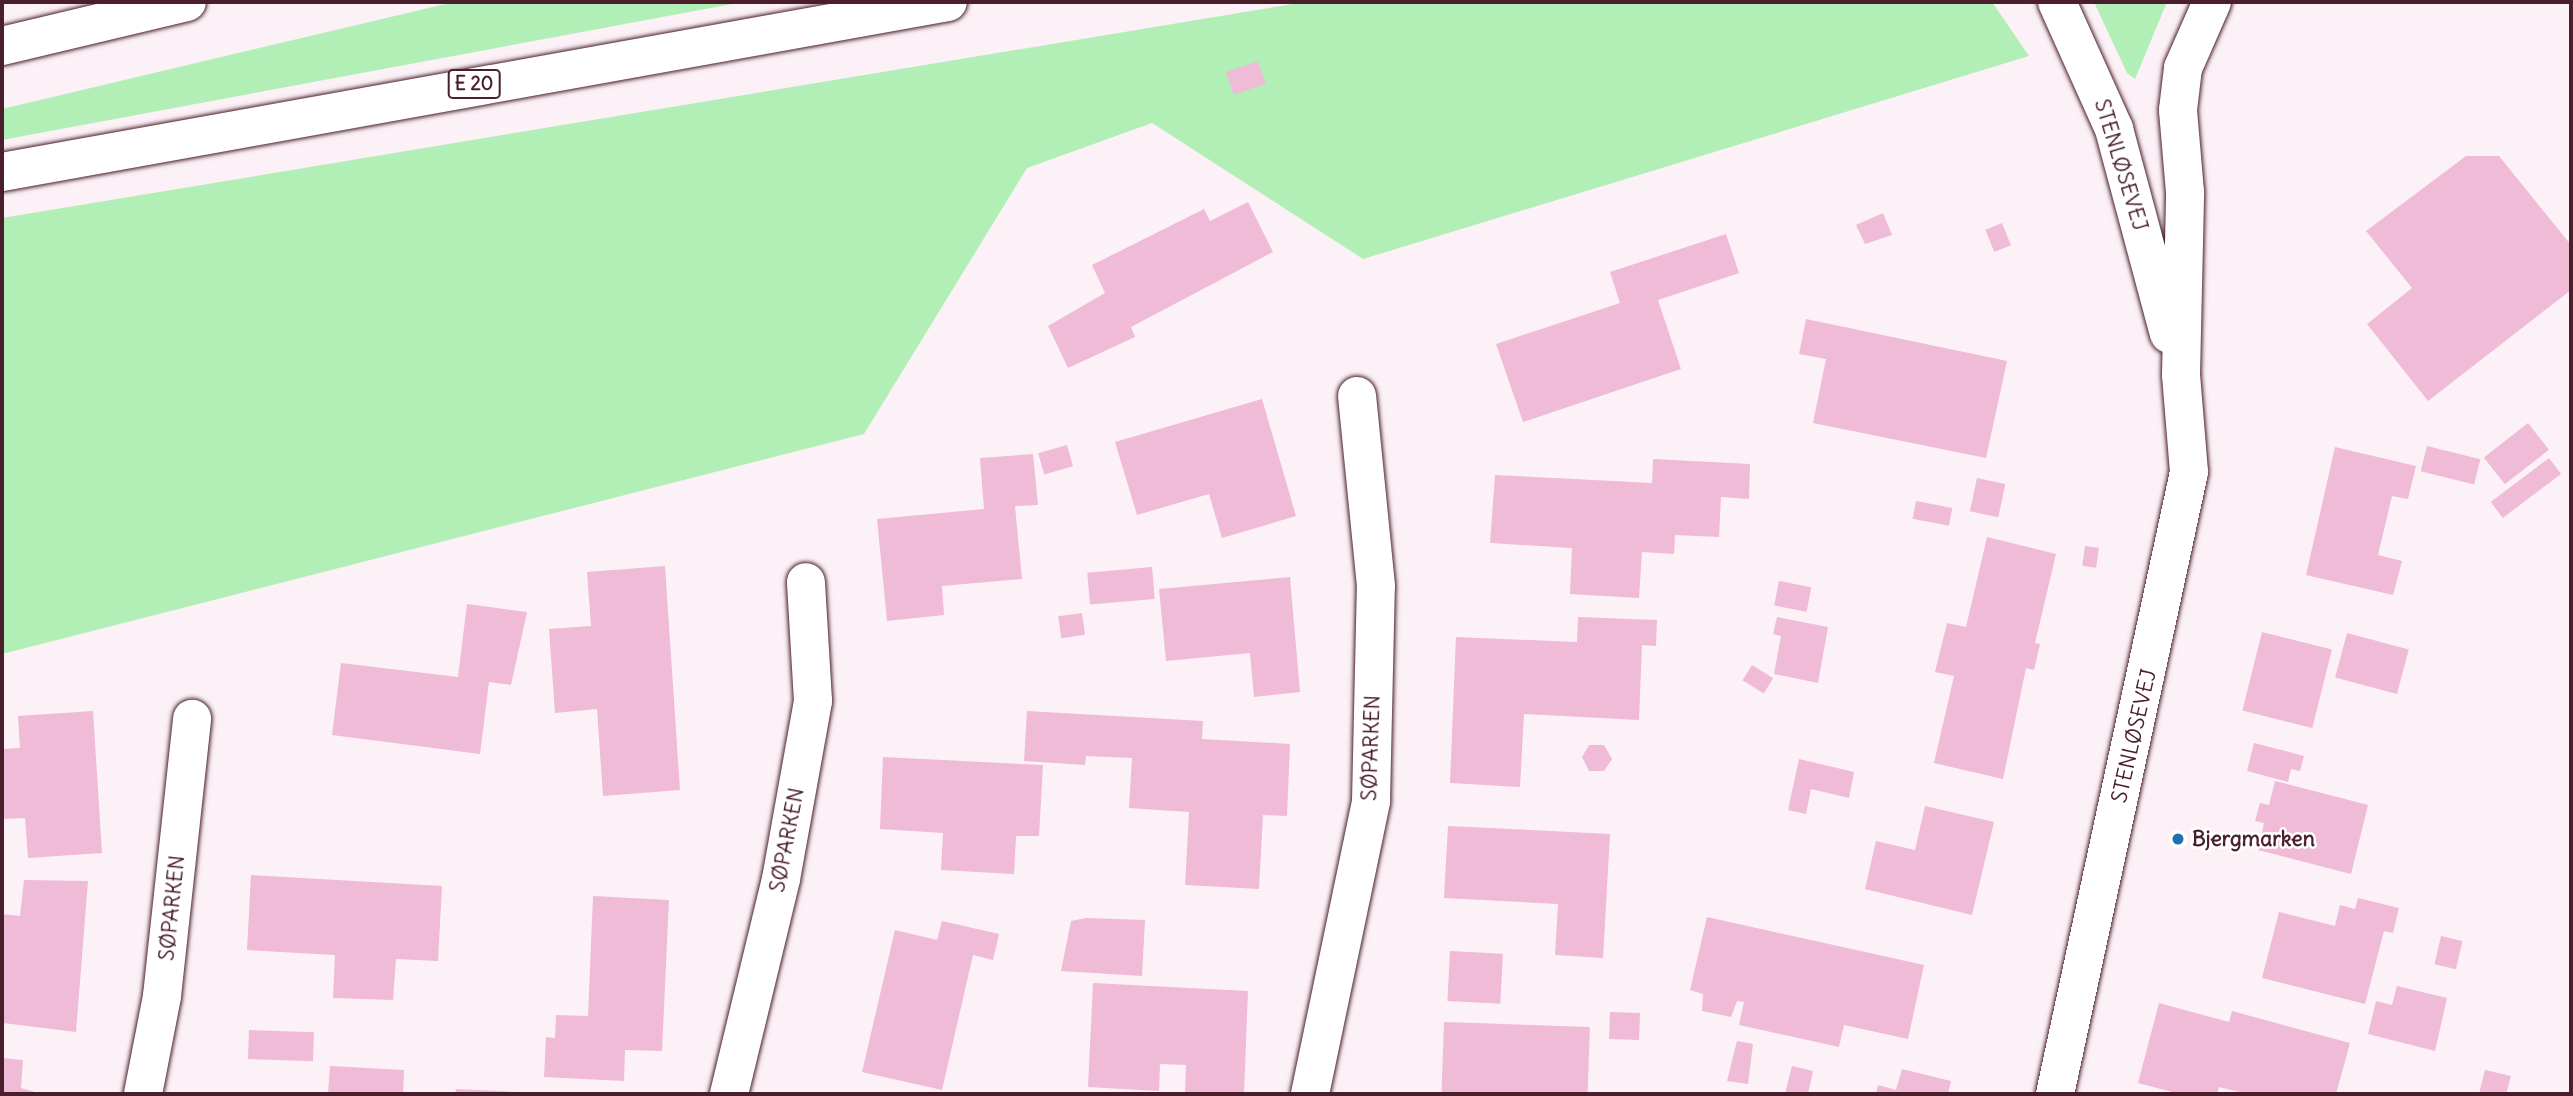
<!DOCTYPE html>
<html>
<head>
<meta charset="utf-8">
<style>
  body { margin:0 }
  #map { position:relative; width:2573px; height:1096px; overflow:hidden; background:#fcf1f7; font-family:Delius,sans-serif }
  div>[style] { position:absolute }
  .green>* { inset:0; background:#b1efb6 }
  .building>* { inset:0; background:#efbbd6; transform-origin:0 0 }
  .roads { filter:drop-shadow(0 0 2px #4a1f2b) drop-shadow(0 0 2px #4a1f2b) }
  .minor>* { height:38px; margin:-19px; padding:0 19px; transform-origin:19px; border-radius:19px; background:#fff }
  .highway>* { height:38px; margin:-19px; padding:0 19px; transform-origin:19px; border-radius:19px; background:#fff }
  .dots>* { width:19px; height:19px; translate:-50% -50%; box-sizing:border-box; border:4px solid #fff; border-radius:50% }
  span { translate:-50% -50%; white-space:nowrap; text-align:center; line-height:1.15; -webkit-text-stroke:5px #fff; paint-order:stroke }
  .shield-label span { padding:2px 5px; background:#fff; border:2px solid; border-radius:5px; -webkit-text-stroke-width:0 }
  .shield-label { font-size:19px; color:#4a1f2b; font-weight:700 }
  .street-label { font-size:21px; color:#4a1f2b }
  .poi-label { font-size:21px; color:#4a1f2b; font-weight:700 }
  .left { translate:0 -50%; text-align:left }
  .frame { position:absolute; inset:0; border:4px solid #4a1f2b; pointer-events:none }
</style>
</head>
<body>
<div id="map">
  <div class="green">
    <div style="clip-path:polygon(454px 2px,743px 2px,2px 140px,2px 109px)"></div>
    <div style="clip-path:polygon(1305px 2px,1992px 2px,2029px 56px,1363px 259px,1152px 123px,1027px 168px,864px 434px,2px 654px,2px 218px)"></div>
    <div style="clip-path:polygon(2094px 2px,2167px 2px,2135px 79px,2127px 73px)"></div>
  </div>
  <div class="building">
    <div style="left:1258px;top:61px;width:24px;height:34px;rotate:71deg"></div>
    <div style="clip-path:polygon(2466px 156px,2499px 156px,2571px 245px,2571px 290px,2428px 401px,2367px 324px,2412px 288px,2366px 231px)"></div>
    <div style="clip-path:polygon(1248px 202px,1273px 252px,1131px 327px,1135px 337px,1068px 368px,1048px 326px,1105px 293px,1092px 265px,1204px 209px,1210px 221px)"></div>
    <div style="clip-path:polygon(1883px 213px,1892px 235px,1865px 244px,1856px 225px)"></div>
    <div style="left:2002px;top:223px;width:24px;height:18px;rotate:68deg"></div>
    <div style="clip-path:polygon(1726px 234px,1739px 273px,1658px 300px,1681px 369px,1523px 422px,1496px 344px,1620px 303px,1610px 272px)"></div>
    <div style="clip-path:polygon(1806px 319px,2007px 361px,1986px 458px,1813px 423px,1826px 359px,1799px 354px)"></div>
    <div style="clip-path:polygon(1262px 399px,1296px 516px,1222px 538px,1209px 494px,1137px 515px,1115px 442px)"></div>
    <div style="left:2528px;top:423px;width:34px;height:56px;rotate:52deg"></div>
    <div style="left:1067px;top:445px;width:22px;height:30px;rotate:74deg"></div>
    <div style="left:2427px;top:446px;width:55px;height:26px;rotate:14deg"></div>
    <div style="clip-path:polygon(2335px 447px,2416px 466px,2408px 499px,2392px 496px,2378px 555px,2402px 561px,2393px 595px,2306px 575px)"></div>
    <div style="clip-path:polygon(1033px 454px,1038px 505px,1015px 506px,1022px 579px,942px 586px,944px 615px,887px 621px,877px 519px,984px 509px,980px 458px)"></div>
    <div style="left:2549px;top:458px;width:20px;height:73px;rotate:53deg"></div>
    <div style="clip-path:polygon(1653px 459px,1750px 464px,1749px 499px,1721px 497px,1719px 537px,1675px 535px,1674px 554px,1642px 552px,1639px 598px,1570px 594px,1572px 548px,1490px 543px,1495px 475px,1652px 483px)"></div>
    <div style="left:1977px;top:478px;width:29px;height:34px;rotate:12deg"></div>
    <div style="left:1916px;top:501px;width:37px;height:18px;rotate:11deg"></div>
    <div style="clip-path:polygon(1987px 537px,2056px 554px,2035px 643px,2040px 644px,2034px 670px,2026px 668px,2003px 779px,1934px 763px,1954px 676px,1935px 672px,1947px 623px,1966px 627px)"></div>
    <div style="left:2085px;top:546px;width:14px;height:20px;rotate:8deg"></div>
    <div style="clip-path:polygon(665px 566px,680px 790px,603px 796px,597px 709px,555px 713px,549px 629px,591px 626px,587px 572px)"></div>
    <div style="left:1152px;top:567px;width:32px;height:65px;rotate:85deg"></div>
    <div style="clip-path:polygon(1290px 577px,1300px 692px,1254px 697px,1250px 653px,1166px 661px,1159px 589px)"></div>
    <div style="left:1779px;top:581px;width:33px;height:25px;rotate:11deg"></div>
    <div style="clip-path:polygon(467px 604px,527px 612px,511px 685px,489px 682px,480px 754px,332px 735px,341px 663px,458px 677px)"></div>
    <div style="left:1082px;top:613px;width:22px;height:24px;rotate:82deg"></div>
    <div style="clip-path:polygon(1578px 617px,1657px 620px,1656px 646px,1642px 645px,1639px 720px,1524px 714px,1520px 787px,1450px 783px,1456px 637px,1577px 642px)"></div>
    <div style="clip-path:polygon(1777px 617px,1828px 627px,1818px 683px,1774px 674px,1781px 636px,1773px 634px)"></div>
    <div style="left:2262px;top:632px;width:72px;height:81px;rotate:14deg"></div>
    <div style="left:2347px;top:633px;width:64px;height:46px;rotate:15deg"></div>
    <div style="left:1752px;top:665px;width:25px;height:18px;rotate:32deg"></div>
    <div style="clip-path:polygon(93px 711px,102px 853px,28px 858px,25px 818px,2px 819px,2px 749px,20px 748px,18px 716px)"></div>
    <div style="clip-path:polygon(1027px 711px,1203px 721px,1202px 739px,1290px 744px,1287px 816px,1263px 815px,1259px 889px,1185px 885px,1189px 812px,1129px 808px,1132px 758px,1086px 756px,1085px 765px,1024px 761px)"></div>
    <div style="clip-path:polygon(2254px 743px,2304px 756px,2300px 771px,2291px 769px,2288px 782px,2247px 771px)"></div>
    <div style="clip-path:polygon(1589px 745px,1604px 745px,1612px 759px,1604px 771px,1589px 771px,1582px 757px)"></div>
    <div style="clip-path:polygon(883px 757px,1043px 765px,1039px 836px,1016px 836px,1014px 874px,941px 870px,943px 833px,880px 829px)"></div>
    <div style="clip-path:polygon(1799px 759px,1854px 772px,1849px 798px,1811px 789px,1806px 814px,1788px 810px)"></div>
    <div style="clip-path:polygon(2275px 781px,2368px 805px,2351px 874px,2258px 850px,2264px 823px,2255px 821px,2260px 803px,2269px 805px)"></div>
    <div style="clip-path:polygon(1925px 806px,1994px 822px,1972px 915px,1865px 889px,1876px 841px,1915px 850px)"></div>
    <div style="clip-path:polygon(1448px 826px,1610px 834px,1603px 958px,1555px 955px,1558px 904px,1444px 898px)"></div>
    <div style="clip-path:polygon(251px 875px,442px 886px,438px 961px,396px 959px,393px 1000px,333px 998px,335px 955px,247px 950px)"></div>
    <div style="clip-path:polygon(24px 880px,88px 881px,76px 1032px,3px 1023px,2px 914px,20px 916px)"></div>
    <div style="clip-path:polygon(593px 896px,669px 900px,662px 1051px,625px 1050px,624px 1081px,544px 1077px,546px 1037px,555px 1038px,556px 1015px,588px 1016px)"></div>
    <div style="clip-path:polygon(2358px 898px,2399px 908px,2393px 933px,2384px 931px,2365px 1004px,2262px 978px,2279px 912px,2335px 926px,2340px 905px,2355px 909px)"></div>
    <div style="clip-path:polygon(1707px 917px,1924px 965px,1908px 1039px,1844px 1025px,1839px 1047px,1739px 1025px,1744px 1002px,1737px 1001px,1731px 1017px,1702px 1011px,1703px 994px,1690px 990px)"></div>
    <div style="clip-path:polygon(1086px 918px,1145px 920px,1142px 976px,1061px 971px,1071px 921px)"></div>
    <div style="clip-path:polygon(942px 921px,999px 934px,993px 960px,973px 955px,942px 1090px,862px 1072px,895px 930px,937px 940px)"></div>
    <div style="left:2441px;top:936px;width:22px;height:29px;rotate:13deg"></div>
    <div style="left:1450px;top:951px;width:53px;height:50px;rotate:3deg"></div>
    <div style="clip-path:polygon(1093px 983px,1248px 991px,1244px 1094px,1185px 1094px,1186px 1065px,1160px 1064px,1159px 1091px,1088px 1087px)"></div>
    <div style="clip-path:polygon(2397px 986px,2447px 998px,2435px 1051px,2368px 1034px,2376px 1001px,2392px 1005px)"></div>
    <div style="clip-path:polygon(2159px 1003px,2229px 1022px,2232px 1011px,2350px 1043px,2336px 1094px,2248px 1094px,2219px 1087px,2217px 1094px,2180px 1094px,2138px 1083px)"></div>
    <div style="left:1610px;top:1012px;width:30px;height:27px;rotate:2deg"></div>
    <div style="left:1444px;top:1022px;width:146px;height:72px;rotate:2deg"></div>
    <div style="left:249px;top:1030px;width:65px;height:29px;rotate:2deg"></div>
    <div style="clip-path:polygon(1737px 1041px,1753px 1044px,1748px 1084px,1727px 1081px)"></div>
    <div style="clip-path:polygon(2px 1058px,23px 1060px,21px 1088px,42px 1094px,2px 1094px)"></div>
    <div style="clip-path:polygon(330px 1066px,404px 1070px,403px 1094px,328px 1094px)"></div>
    <div style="clip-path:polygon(1792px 1066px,1813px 1071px,1808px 1094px,1785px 1094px)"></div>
    <div style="clip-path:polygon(1902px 1069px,1951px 1081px,1948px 1094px,1876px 1094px,1878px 1085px,1896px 1090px)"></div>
    <div style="clip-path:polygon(2485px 1070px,2511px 1076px,2506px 1094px,2479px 1094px)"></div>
    <div style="clip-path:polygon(456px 1089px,519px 1092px,519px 1094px,455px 1094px)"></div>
  </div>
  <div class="roads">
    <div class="minor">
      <div style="left:2057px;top:2px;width:139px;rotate:65.8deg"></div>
      <div style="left:2114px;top:129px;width:212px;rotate:75deg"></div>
      <div style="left:143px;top:1094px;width:100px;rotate:-79deg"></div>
      <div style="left:162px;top:996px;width:279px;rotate:-83.8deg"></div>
      <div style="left:729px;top:1094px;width:221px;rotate:-76.4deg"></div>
      <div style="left:781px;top:879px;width:181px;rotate:-79.8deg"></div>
      <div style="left:813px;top:701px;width:119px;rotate:-93.4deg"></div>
      <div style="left:1310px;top:1094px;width:299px;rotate:-78.2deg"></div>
      <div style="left:1371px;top:801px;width:215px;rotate:-88.7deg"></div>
      <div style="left:1376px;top:586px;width:191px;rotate:-95.7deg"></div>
      <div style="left:2055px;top:1094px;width:636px;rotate:-77.84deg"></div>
      <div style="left:2189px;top:472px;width:97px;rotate:-94.7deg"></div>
      <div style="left:2181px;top:375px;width:183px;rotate:-88.7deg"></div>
      <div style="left:2185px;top:192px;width:82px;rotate:-94.9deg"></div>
      <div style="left:2178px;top:110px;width:42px;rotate:-83.2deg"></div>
      <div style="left:2183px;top:68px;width:72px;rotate:-66.3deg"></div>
    </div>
    <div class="highway">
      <div style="left:2px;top:46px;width:190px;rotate:-13.4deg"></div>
      <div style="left:2px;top:172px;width:961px;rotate:-10.19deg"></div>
    </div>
  </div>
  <div class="dots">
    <div style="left:2178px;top:839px;background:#1f6fb2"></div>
  </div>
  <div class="shield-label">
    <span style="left:474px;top:84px">E 20</span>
  </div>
  <div class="street-label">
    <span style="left:2121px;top:165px;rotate:73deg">STENLØSEVEJ</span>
    <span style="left:2134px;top:736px;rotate:-77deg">STENLØSEVEJ</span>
    <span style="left:1371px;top:748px;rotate:-88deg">SØPARKEN</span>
    <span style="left:787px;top:840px;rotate:-79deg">SØPARKEN</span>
    <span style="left:172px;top:908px;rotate:-84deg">SØPARKEN</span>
  </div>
  <div class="poi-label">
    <span class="left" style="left:2192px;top:839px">Bjergmarken</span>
  </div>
  <div class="frame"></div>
</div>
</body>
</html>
